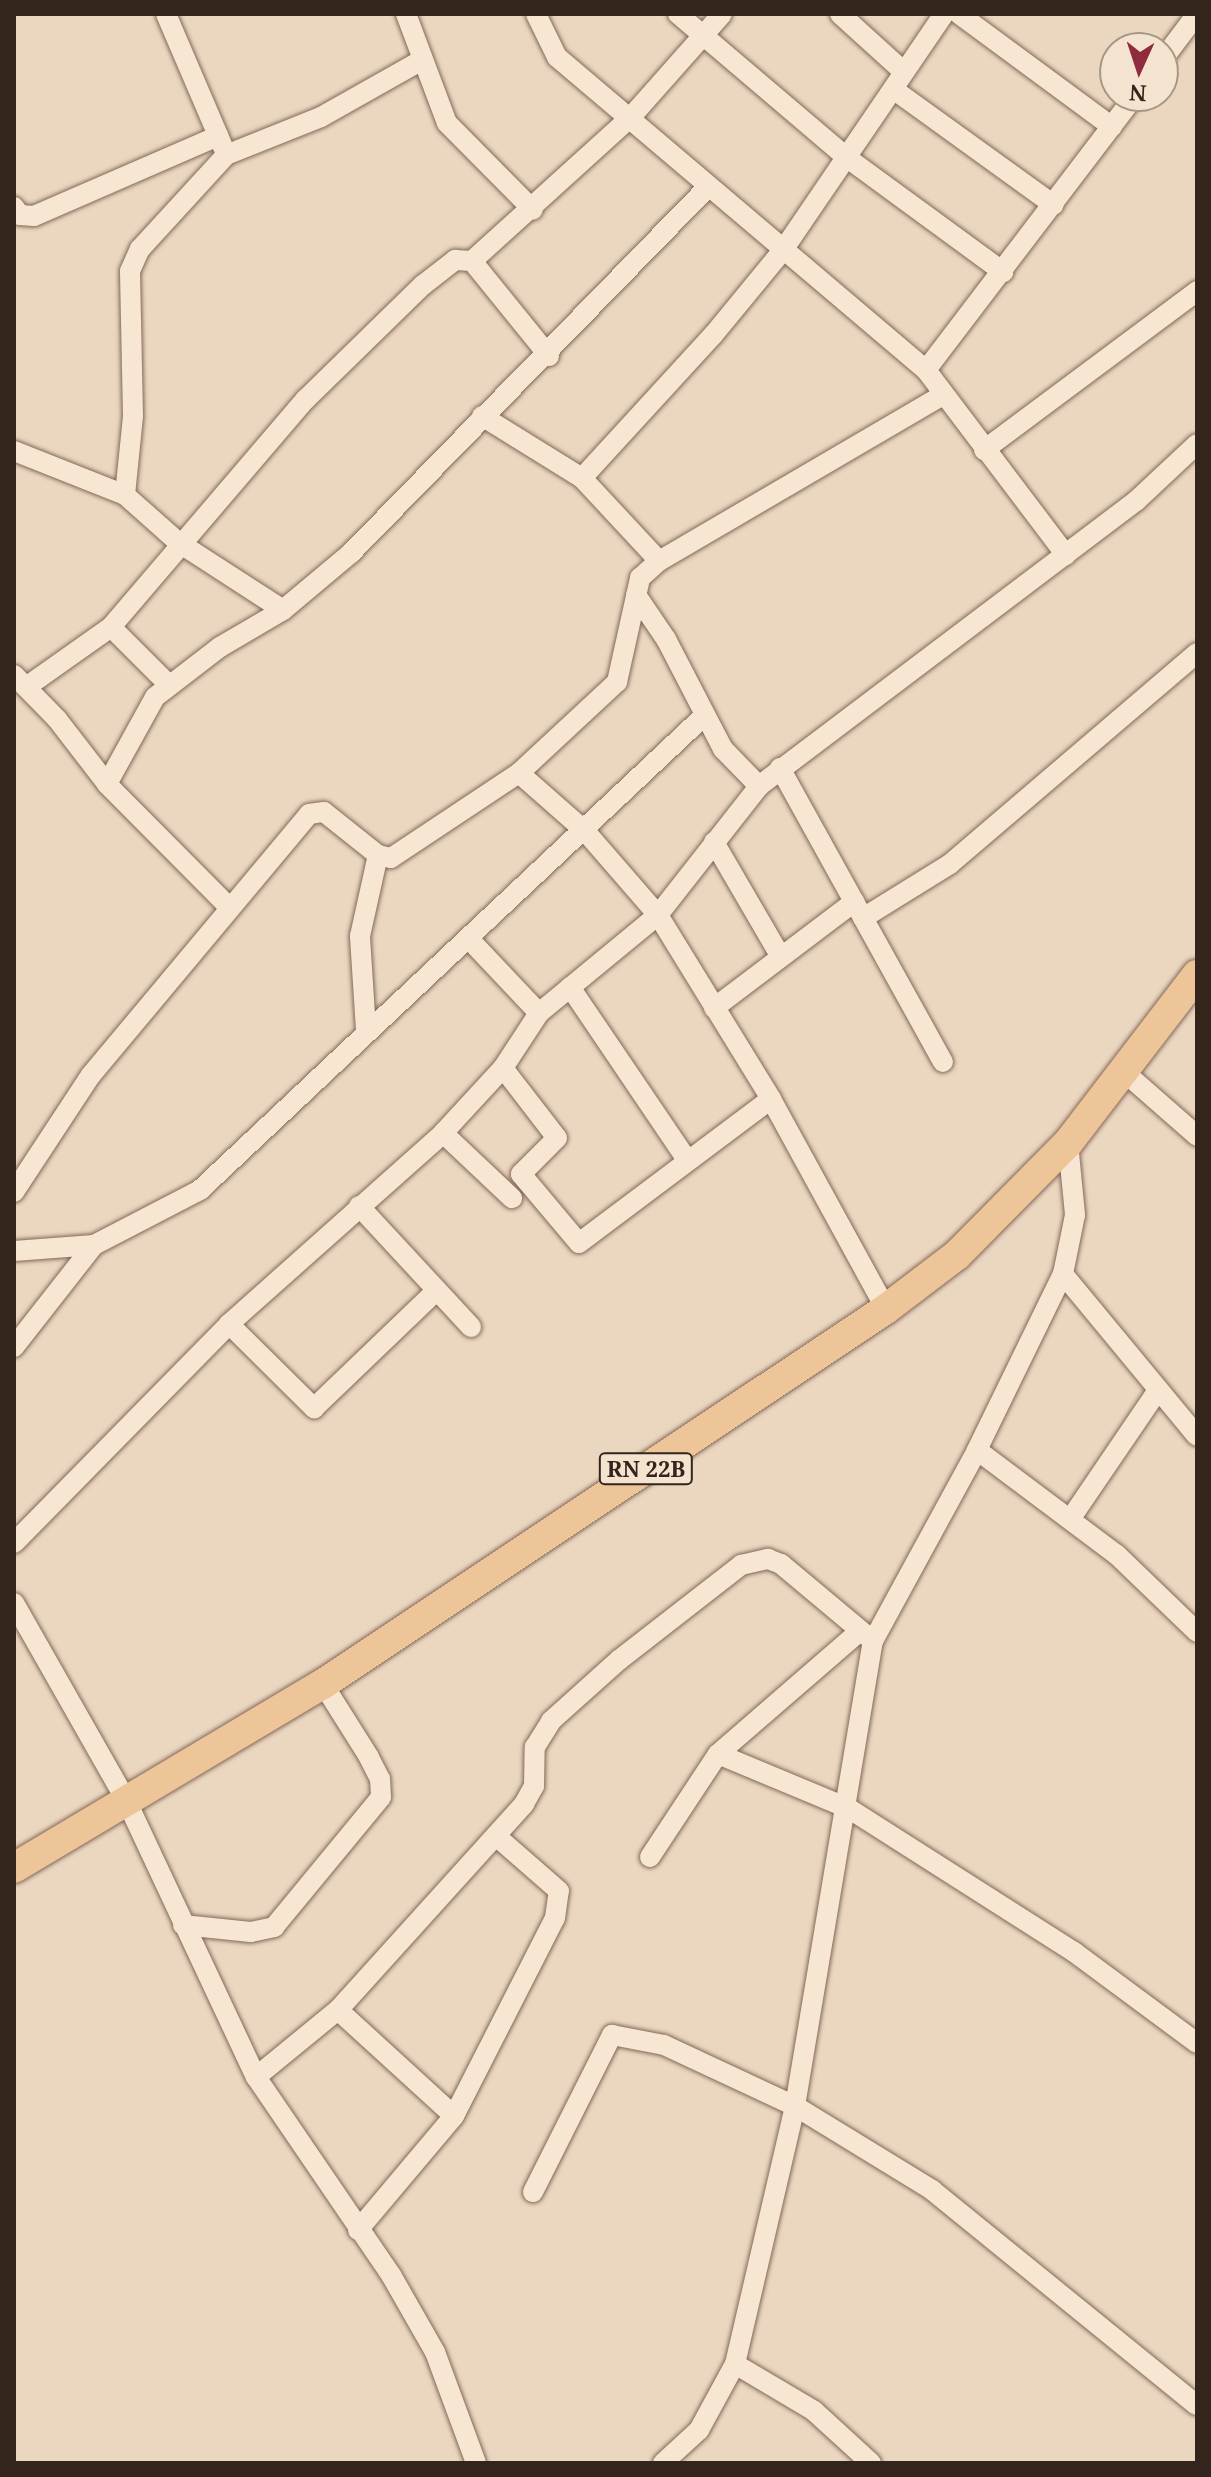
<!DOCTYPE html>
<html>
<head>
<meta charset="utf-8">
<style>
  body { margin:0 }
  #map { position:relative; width:1211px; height:2477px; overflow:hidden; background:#ebd7c0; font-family:"Noto Serif",serif }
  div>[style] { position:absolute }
  .roads { filter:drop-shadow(0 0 2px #836859) drop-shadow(0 0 2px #836859) }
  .minor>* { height:20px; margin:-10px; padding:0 10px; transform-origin:10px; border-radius:10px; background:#f6e6d2 }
  .primary>* { height:30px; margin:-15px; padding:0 15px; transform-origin:15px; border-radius:15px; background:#edc598 }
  span { translate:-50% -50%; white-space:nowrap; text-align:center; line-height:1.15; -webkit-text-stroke:7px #f3e3cf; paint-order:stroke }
  .shield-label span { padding:2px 6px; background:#f3e3cf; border:2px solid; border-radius:6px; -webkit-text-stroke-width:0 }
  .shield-label { font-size:22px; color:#33241c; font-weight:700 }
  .frame { position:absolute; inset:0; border:16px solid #33241c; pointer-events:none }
  .north { position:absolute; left:1099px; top:32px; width:80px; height:80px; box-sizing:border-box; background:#f3e3cf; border:2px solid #a69787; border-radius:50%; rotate:183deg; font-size:22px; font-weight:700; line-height:32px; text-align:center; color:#33241c }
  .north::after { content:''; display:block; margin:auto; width:28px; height:36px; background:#8e2c3d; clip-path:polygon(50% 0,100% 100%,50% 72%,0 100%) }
</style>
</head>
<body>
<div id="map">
  <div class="roads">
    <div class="minor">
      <div style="left:166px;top:14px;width:145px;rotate:66.8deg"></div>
      <div style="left:406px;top:14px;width:116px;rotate:69.4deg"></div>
      <div style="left:447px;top:123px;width:122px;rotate:45.3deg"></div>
      <div style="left:536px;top:14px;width:48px;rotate:64deg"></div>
      <div style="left:557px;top:57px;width:484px;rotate:40.3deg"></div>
      <div style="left:926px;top:370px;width:232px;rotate:52.9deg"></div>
      <div style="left:678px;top:14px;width:221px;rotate:40.4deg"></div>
      <div style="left:846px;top:157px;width:195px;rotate:36.2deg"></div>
      <div style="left:840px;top:14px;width:86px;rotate:42.2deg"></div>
      <div style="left:959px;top:14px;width:190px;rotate:36.4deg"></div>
      <div style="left:1163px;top:59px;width:56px;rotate:-52.9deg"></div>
      <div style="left:893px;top:89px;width:198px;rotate:35.8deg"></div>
      <div style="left:14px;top:207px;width:10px;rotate:53deg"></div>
      <div style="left:20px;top:215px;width:14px;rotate:4deg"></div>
      <div style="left:34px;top:216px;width:201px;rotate:-23.5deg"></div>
      <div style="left:549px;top:356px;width:122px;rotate:-129deg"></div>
      <div style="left:472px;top:261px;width:215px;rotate:-42.2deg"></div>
      <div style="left:631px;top:117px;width:137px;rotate:-48.5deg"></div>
      <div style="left:926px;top:370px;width:345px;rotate:-52.7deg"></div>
      <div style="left:482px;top:416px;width:118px;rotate:31.8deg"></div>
      <div style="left:582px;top:478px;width:113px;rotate:47.1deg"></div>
      <div style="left:984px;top:450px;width:266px;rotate:-36.7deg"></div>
      <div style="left:14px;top:451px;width:119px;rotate:21.6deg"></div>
      <div style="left:582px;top:478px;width:195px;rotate:-47.5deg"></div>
      <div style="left:714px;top:334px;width:109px;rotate:-50.6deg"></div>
      <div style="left:783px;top:250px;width:286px;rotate:-55.7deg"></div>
      <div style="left:636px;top:595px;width:53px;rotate:55.7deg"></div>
      <div style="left:666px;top:639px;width:124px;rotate:62.6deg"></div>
      <div style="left:723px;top:749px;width:52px;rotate:45.8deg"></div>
      <div style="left:283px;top:610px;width:125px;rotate:-147.1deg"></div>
      <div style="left:178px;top:542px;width:71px;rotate:-138.4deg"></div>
      <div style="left:125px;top:495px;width:79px;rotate:-84.2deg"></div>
      <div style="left:133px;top:416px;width:145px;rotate:-91.2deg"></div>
      <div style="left:130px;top:271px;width:24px;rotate:-66deg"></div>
      <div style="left:140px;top:249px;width:127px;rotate:-47.5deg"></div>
      <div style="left:226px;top:155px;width:102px;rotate:-21.8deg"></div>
      <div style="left:321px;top:117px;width:116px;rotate:-29.4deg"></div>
      <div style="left:111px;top:627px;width:81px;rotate:45deg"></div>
      <div style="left:14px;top:675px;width:62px;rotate:45.7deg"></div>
      <div style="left:57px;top:719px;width:82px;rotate:52.4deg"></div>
      <div style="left:29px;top:685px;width:100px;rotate:-35.3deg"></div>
      <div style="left:111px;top:627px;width:299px;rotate:-49.5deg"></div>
      <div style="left:305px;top:400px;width:165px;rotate:-44.3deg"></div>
      <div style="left:423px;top:285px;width:41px;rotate:-38deg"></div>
      <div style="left:455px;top:260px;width:17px;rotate:3deg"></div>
      <div style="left:780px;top:768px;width:336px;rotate:61deg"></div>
      <div style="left:519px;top:773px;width:134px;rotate:-42.9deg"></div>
      <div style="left:617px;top:682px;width:107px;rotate:-77.5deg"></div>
      <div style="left:640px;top:578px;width:25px;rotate:-42deg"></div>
      <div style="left:659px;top:561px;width:327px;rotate:-30.3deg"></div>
      <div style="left:714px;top:842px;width:133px;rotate:59.8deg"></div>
      <div style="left:229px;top:907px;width:173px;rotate:-134.8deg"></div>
      <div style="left:107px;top:784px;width:99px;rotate:-61.1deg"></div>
      <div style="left:155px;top:697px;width:82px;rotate:-37.6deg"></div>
      <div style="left:220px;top:647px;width:73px;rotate:-30.4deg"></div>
      <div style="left:283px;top:610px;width:89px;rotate:-40deg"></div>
      <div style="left:351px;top:553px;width:510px;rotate:-45.72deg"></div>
      <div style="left:863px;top:918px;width:102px;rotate:-31.8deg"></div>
      <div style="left:950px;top:864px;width:325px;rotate:-40.5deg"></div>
      <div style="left:468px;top:938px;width:103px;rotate:46.6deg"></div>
      <div style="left:570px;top:987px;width:209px;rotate:55.9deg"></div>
      <div style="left:714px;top:1008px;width:176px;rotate:-37.1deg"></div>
      <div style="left:366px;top:1030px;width:94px;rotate:-93.7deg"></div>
      <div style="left:360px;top:936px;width:83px;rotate:-77.5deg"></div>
      <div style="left:503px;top:1068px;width:88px;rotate:52.4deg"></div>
      <div style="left:557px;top:1138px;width:51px;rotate:135deg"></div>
      <div style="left:521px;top:1174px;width:90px;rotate:50deg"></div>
      <div style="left:579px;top:1243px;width:240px;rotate:-36.9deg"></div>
      <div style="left:1122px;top:1070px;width:100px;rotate:41.3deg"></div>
      <div style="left:443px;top:1133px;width:95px;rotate:43.3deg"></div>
      <div style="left:1068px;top:1143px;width:72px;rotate:84.4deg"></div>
      <div style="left:1075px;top:1215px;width:60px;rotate:101.5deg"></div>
      <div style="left:1063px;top:1274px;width:210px;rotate:50.4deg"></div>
      <div style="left:14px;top:1192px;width:140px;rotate:-56.7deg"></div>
      <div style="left:91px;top:1075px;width:340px;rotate:-50.1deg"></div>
      <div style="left:309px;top:814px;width:15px;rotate:-8deg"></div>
      <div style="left:324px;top:812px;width:69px;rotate:38.5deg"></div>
      <div style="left:378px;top:855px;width:13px;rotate:13deg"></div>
      <div style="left:391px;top:858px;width:154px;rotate:-33.6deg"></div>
      <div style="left:519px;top:773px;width:89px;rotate:41.4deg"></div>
      <div style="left:586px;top:832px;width:110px;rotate:49.1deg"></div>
      <div style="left:658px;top:915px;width:216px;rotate:58.4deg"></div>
      <div style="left:771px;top:1099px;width:239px;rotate:61.3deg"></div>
      <div style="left:359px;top:1206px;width:165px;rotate:47.2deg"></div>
      <div style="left:14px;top:1251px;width:80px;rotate:-4.3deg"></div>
      <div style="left:229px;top:1324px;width:120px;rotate:44.7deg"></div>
      <div style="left:314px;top:1408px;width:169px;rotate:-43.8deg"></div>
      <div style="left:14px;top:1347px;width:130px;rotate:-51.9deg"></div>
      <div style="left:94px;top:1245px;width:119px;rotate:-27.4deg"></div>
      <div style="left:200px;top:1190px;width:693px;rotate:-43.25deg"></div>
      <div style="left:977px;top:1450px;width:175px;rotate:36.9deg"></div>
      <div style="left:1117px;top:1555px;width:111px;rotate:43.9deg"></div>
      <div style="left:1071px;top:1518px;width:155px;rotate:-55.8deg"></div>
      <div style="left:14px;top:1543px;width:307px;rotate:-45.5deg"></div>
      <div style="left:229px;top:1324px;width:287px;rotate:-41.7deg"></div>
      <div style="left:443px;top:1133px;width:88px;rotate:-47.3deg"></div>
      <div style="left:503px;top:1068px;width:66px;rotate:-56.8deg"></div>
      <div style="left:539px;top:1013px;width:154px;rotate:-39.5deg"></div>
      <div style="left:658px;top:915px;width:164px;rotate:-51.9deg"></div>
      <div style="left:759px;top:786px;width:473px;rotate:-37.1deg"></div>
      <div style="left:1136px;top:501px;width:83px;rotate:-43.1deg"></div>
      <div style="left:14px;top:1603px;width:229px;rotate:60.4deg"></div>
      <div style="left:127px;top:1802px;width:304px;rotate:64.9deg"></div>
      <div style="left:256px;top:2077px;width:240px;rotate:55.7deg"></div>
      <div style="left:391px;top:2275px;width:89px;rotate:60.3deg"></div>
      <div style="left:435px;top:2352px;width:118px;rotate:69.7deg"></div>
      <div style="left:718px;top:1754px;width:141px;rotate:22.6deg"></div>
      <div style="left:848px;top:1808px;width:268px;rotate:32.5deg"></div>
      <div style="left:1074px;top:1952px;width:153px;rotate:36.5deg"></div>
      <div style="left:650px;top:1857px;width:123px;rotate:-56.6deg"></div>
      <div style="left:718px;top:1754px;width:188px;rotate:-40.9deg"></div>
      <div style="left:183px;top:1925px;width:68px;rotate:5.9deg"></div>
      <div style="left:251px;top:1932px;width:24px;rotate:-12deg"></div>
      <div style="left:274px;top:1927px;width:168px;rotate:-50.5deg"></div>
      <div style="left:381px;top:1797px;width:18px;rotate:-93deg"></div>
      <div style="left:380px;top:1779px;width:25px;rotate:-117deg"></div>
      <div style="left:369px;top:1757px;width:86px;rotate:-122.2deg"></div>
      <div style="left:338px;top:2010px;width:157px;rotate:42.4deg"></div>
      <div style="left:256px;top:2077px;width:106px;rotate:-39.3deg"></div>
      <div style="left:338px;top:2010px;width:278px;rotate:-47.9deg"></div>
      <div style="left:524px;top:1804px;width:21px;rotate:-61deg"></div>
      <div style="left:534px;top:1786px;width:39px;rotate:-89deg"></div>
      <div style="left:535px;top:1747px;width:31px;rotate:-58deg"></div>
      <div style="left:551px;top:1721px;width:91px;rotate:-41.9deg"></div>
      <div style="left:619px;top:1660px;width:155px;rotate:-37.9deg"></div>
      <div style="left:741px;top:1565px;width:28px;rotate:-13deg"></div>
      <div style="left:768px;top:1559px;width:14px;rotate:21deg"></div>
      <div style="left:781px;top:1564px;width:120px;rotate:39.9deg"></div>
      <div style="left:533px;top:2192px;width:176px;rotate:-63.3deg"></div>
      <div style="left:612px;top:2035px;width:53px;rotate:10.9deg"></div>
      <div style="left:664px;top:2045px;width:145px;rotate:25deg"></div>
      <div style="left:795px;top:2106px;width:161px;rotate:31.5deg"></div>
      <div style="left:932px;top:2190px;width:341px;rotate:39.1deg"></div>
      <div style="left:358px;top:2230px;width:149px;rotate:-49.9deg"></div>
      <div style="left:454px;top:2116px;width:222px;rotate:-63deg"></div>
      <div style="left:555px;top:1918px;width:27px;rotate:-82deg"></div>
      <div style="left:559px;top:1891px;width:84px;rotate:-138.9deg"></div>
      <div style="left:735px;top:2364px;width:92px;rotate:30.7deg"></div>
      <div style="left:814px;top:2411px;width:77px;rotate:42.4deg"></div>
      <div style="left:663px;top:2463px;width:49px;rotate:-42.5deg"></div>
      <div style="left:699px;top:2430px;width:75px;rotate:-61.4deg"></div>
      <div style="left:735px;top:2364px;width:265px;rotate:-76.9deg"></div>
      <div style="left:795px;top:2106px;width:471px;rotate:-80.5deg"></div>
      <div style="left:873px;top:1641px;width:217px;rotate:-61.4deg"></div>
      <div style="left:977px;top:1450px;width:196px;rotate:-64deg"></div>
    </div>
    <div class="primary">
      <div style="left:14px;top:1868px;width:360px;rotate:-30.8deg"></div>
      <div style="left:323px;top:1684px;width:676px;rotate:-33.67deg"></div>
      <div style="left:886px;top:1309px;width:89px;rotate:-37.3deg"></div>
      <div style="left:957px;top:1255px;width:158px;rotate:-45.3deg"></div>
      <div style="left:1068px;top:1143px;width:212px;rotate:-52.5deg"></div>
    </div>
  </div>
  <div class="shield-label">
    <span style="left:646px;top:1469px">RN 22B</span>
  </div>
  <div class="frame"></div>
  <div class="north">N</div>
</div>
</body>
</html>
